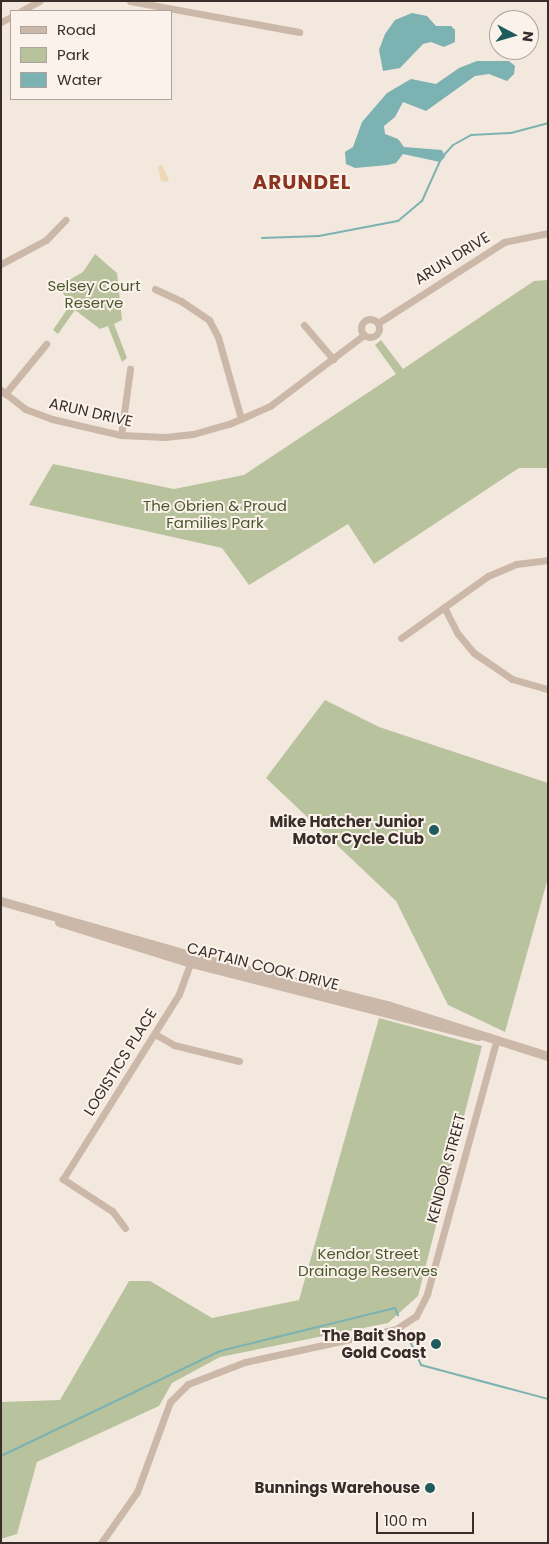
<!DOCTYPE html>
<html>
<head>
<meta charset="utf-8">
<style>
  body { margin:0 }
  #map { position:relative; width:549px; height:1544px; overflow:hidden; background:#f3e8de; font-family:Poppins,sans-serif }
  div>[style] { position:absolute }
  .green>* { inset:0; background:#b8c39d }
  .sand>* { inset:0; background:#efd8b4 }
  .water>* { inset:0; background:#7cb2b1 }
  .stream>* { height:2px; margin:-1px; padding:0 1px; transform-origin:1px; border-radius:1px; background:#7cb2b1 }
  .minor>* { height:7px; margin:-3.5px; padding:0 3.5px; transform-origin:3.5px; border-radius:3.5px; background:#ccb8a9 }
  .minor>.ring { margin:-3.5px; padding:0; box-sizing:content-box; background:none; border:7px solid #ccb8a9; border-radius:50% }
  .tertiary>* { height:9px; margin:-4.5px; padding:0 4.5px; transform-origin:4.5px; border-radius:4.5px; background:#ccb8a9 }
  .dots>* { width:14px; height:14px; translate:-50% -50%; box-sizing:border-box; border:2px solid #fbf3eb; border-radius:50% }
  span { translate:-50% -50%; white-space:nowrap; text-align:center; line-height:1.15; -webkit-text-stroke:4px #fbf3eb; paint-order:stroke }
  .street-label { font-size:15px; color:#392d29 }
  .park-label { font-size:15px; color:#4a582c }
  .poi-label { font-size:15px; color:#392d29; font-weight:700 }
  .right { translate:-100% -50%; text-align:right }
  .district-label { font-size:20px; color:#8b341f; font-weight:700; letter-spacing:1px }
  .frame { position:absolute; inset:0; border:2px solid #392d29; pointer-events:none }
  .legend { position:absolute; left:10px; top:10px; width:162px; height:90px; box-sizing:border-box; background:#fbf3eb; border:1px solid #ada49d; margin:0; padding:6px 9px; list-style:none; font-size:15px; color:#392d29 }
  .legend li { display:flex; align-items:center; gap:10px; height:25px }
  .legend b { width:25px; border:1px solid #ada49d }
  .north { position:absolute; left:489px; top:10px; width:50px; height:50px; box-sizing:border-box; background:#fbf3eb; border:1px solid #ada49d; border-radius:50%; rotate:96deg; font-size:14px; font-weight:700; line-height:20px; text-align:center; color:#392d29 }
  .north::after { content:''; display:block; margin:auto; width:18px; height:22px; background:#1d5b5c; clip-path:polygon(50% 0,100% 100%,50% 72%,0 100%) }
  .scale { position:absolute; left:376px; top:1512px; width:98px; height:22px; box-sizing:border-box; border:2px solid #392d29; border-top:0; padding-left:6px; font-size:15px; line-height:18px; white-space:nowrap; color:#392d29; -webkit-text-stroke:4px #fbf3eb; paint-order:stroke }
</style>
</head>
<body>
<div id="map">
  <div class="green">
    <div style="clip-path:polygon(95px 254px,117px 273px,122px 320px,114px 324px,127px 358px,122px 362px,108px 326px,100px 329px,75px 310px,58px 334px,53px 330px,70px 305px,59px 286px,83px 272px)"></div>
    <div style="clip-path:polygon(548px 280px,548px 468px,519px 468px,374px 564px,348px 524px,249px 585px,222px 548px,29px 505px,53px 464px,174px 489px,244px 475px,396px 374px,375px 345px,381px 340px,403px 369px,534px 281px)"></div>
    <div style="clip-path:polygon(325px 700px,379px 727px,548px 783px,548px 878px,505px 1032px,448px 1005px,396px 901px,266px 778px)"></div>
    <div style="clip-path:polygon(379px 1018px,482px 1046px,418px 1296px,388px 1323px,220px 1357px,172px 1383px,159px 1406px,37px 1462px,17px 1534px,1px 1539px,1px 1402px,60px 1400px,129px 1281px,150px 1281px,212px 1318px,299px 1300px)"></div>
  </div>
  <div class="sand">
    <div style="clip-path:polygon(161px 164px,169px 179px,167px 182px,161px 181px,158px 167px)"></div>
  </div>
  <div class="water">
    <div style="clip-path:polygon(412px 13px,427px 16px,436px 26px,451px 26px,455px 30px,455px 42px,444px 47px,431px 42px,423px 44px,400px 68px,383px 71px,379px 50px,385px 34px,395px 20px)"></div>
    <div style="clip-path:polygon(477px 61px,509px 61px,515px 66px,514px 74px,507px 81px,489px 74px,475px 76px,426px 111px,403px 102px,395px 117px,384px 126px,385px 134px,398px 139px,404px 147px,442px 150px,445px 157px,440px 162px,403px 154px,396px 163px,388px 165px,355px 168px,346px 164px,345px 152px,353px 147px,362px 122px,387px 93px,411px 79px,436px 84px,459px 68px)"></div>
  </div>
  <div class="stream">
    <div style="left:444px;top:155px;width:13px;rotate:-48deg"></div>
    <div style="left:453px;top:145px;width:21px;rotate:-29deg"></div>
    <div style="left:471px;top:135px;width:40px;rotate:-2.9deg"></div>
    <div style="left:511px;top:133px;width:38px;rotate:-15deg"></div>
    <div style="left:262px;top:238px;width:57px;rotate:-2deg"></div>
    <div style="left:319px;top:236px;width:80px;rotate:-10.8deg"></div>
    <div style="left:398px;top:221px;width:31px;rotate:-40deg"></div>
    <div style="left:422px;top:201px;width:44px;rotate:-65.8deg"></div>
    <div style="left:409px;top:1339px;width:29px;rotate:65deg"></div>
    <div style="left:421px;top:1365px;width:131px;rotate:15deg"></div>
    <div style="left:1px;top:1456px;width:243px;rotate:-25.6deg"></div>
    <div style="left:220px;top:1351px;width:180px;rotate:-13.8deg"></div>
    <div style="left:395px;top:1308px;width:8px;rotate:67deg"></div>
  </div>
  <div class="minor">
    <div style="left:130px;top:1px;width:172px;rotate:10.4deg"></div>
    <div style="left:21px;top:11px;width:21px;rotate:-29deg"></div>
    <div style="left:1px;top:22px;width:11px;rotate:-27deg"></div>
    <div style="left:1px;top:264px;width:51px;rotate:-28.1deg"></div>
    <div style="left:46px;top:240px;width:28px;rotate:-46deg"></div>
    <div style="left:155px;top:289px;width:29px;rotate:25deg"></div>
    <div style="left:181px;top:301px;width:34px;rotate:34deg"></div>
    <div style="left:209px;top:320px;width:19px;rotate:62deg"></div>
    <div style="left:218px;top:337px;width:85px;rotate:74.3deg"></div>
    <div class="ring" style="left:361px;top:319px;width:11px;height:11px"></div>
    <div style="left:378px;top:323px;width:150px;rotate:-32.7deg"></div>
    <div style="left:504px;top:242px;width:45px;rotate:-11.6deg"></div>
    <div style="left:304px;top:325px;width:45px;rotate:49.5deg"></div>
    <div style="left:1px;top:390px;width:31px;rotate:38deg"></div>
    <div style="left:25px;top:409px;width:29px;rotate:20deg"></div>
    <div style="left:52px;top:419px;width:71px;rotate:13.1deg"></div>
    <div style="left:121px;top:435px;width:44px;rotate:2.6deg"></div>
    <div style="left:165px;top:437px;width:28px;rotate:-6deg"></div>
    <div style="left:193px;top:434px;width:37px;rotate:-16deg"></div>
    <div style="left:229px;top:424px;width:45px;rotate:-23.7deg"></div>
    <div style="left:270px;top:406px;width:118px;rotate:-37.1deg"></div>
    <div style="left:5px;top:394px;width:65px;rotate:-50.6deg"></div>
    <div style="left:121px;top:435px;width:67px;rotate:-82.2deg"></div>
    <div style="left:444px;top:607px;width:30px;rotate:63deg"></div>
    <div style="left:458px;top:634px;width:25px;rotate:50deg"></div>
    <div style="left:474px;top:653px;width:46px;rotate:34.4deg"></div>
    <div style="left:512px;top:679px;width:37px;rotate:16deg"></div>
    <div style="left:401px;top:638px;width:107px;rotate:-35.5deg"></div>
    <div style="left:488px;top:576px;width:30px;rotate:-23deg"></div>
    <div style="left:516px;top:564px;width:32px;rotate:-7deg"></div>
    <div style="left:155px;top:1034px;width:22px;rotate:30deg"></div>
    <div style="left:174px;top:1045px;width:67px;rotate:13.8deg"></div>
    <div style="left:125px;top:1228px;width:21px;rotate:-127deg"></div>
    <div style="left:112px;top:1211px;width:59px;rotate:-146.9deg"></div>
    <div style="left:63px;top:1179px;width:218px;rotate:-57.9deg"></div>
    <div style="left:179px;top:994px;width:37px;rotate:-70deg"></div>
    <div style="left:101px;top:1543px;width:62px;rotate:-54.8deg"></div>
    <div style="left:137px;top:1492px;width:96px;rotate:-69.9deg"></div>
    <div style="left:170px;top:1402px;width:25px;rotate:-45deg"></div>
    <div style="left:188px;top:1384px;width:61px;rotate:-21.1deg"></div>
    <div style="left:245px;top:1362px;width:155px;rotate:-12.3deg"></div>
    <div style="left:396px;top:1329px;width:24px;rotate:-33deg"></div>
    <div style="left:416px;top:1316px;width:25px;rotate:-63deg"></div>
    <div style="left:427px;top:1294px;width:261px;rotate:-74.7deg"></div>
  </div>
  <div class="tertiary">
    <div style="left:1px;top:901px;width:200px;rotate:16deg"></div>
    <div style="left:193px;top:956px;width:200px;rotate:14.2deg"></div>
    <div style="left:387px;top:1005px;width:169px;rotate:17.6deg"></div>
    <div style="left:59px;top:922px;width:138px;rotate:17.3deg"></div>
    <div style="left:191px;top:963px;width:296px;rotate:14.3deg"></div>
  </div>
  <div class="dots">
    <div style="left:434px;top:830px;background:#1d5b5c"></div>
    <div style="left:436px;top:1344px;background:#1d5b5c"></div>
    <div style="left:430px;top:1488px;background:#1d5b5c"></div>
  </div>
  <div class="street-label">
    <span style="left:452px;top:258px;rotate:-32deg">ARUN DRIVE</span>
    <span style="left:91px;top:412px;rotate:13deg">ARUN DRIVE</span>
    <span style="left:263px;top:966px;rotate:14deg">CAPTAIN COOK DRIVE</span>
    <span style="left:120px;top:1062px;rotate:-58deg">LOGISTICS PLACE</span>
    <span style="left:446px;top:1168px;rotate:-75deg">KENDOR STREET</span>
  </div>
  <div class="park-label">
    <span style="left:94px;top:294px">Selsey Court<br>Reserve</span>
    <span style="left:215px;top:514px">The Obrien &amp; Proud<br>Families Park</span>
    <span style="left:368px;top:1262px">Kendor Street<br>Drainage Reserves</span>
  </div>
  <div class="poi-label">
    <span class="right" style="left:424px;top:830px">Mike Hatcher Junior<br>Motor Cycle Club</span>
    <span class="right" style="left:426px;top:1344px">The Bait Shop<br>Gold Coast</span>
    <span class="right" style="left:420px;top:1488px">Bunnings Warehouse</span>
  </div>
  <div class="district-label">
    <span style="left:302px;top:182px">ARUNDEL</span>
  </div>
  <div class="frame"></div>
  <ul class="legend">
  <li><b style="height:6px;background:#ccb8a9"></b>Road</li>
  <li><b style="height:14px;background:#b8c39d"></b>Park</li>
  <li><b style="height:14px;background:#7cb2b1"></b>Water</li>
  </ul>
  <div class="north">N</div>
  <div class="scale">100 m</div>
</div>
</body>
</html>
